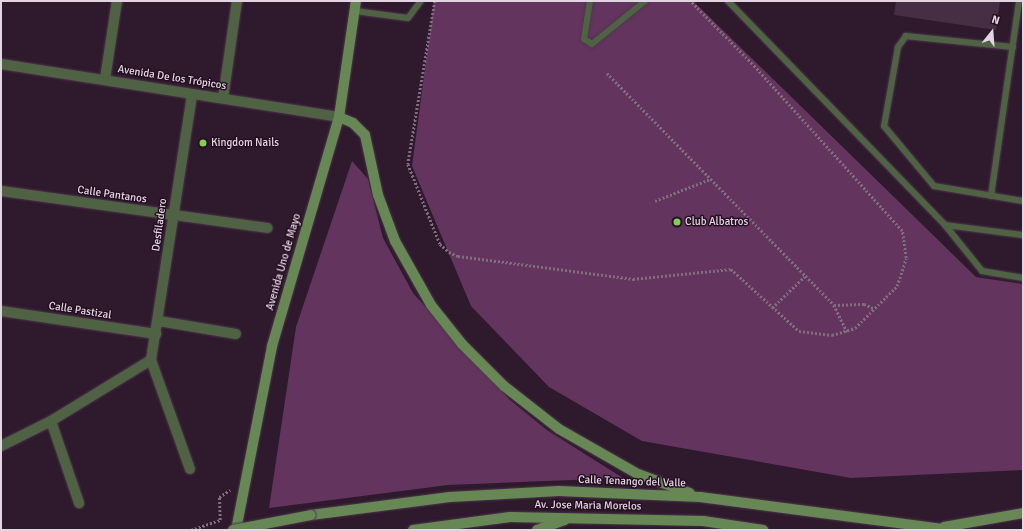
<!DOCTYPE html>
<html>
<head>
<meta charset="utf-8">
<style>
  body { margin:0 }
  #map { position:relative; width:1024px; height:531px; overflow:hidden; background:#2f192d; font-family:Signika,sans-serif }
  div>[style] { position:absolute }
  .green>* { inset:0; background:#62345e }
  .building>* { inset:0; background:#462e44 }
  .path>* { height:2.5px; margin-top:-1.25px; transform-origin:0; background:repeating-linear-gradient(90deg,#806d7e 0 2px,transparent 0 4px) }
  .roads { filter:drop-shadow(0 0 1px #4c374a) drop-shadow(0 0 1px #4c374a) }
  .service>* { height:6px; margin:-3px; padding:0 3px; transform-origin:3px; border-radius:3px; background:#4f6344 }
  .minor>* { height:10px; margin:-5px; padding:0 5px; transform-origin:5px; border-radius:5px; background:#4f6344 }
  .tertiary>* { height:10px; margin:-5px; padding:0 5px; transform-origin:5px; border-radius:5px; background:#4f6344 }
  .secondary>* { height:10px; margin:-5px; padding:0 5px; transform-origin:5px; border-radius:5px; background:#678855 }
  .bridges { filter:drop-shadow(0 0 1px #4c374a) drop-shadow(0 0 1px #4c374a) }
  .secondary-bridge>* { height:10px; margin:-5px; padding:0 5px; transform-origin:5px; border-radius:5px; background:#678855 }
  .dots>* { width:11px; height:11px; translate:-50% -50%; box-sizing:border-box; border:2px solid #251023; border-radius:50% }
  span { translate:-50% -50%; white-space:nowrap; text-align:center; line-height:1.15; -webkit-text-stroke:3px #251023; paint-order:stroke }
  .street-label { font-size:11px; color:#e3d4e1 }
  .poi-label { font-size:11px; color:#e3d4e1 }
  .left { translate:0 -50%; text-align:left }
  .frame { position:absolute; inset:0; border:2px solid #e3d4e1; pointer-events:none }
  .north { position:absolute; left:972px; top:12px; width:40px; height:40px; -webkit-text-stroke:3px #251023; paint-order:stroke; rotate:17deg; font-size:11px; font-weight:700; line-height:16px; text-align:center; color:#e3d4e1 }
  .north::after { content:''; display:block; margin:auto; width:14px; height:18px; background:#e3d4e1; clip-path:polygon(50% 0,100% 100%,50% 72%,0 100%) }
</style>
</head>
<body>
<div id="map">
  <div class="green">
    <div style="clip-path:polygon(434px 1px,693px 1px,976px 277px,1023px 284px,1023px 470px,851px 478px,642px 441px,549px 387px,471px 306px,412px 166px)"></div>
    <div style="clip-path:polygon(352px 161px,368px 179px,383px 238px,413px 293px,510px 400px,547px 430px,623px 478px,448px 485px,269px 508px,296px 327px)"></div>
  </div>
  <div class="building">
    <div style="clip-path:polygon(896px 1px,1000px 1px,996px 30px,894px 15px)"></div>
  </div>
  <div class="path">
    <div style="left:435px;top:1px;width:165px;rotate:99.4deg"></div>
    <div style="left:408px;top:164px;width:86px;rotate:68.2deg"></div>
    <div style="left:440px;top:244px;width:12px;rotate:42deg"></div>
    <div style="left:449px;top:252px;width:10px;rotate:24deg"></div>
    <div style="left:458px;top:256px;width:177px;rotate:7.5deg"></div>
    <div style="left:633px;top:279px;width:99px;rotate:-5.8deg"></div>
    <div style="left:731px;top:269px;width:92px;rotate:42.4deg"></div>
    <div style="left:799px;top:331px;width:33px;rotate:7deg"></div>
    <div style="left:832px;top:335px;width:24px;rotate:-17deg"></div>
    <div style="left:855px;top:328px;width:59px;rotate:-45deg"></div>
    <div style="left:897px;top:286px;width:29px;rotate:-72deg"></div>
    <div style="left:906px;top:258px;width:27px;rotate:-98deg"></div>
    <div style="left:902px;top:231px;width:224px;rotate:-131.9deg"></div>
    <div style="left:752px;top:64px;width:88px;rotate:-134.5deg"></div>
    <div style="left:607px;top:73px;width:325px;rotate:45.6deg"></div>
    <div style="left:834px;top:305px;width:30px;rotate:-2deg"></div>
    <div style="left:864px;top:304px;width:12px;rotate:24deg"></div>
    <div style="left:655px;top:201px;width:59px;rotate:-21.8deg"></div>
    <div style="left:834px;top:305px;width:30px;rotate:64deg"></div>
    <div style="left:772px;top:308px;width:45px;rotate:-44.1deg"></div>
    <div style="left:191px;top:530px;width:31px;rotate:-19deg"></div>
    <div style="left:220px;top:520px;width:23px;rotate:-92deg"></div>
    <div style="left:219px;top:497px;width:13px;rotate:-32deg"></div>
  </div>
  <div class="roads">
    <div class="service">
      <div style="left:590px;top:1px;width:38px;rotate:99deg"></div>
      <div style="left:584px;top:39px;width:9px;rotate:32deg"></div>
      <div style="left:592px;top:44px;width:68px;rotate:-39.1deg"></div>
      <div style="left:728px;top:1px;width:312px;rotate:45.9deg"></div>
      <div style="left:945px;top:225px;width:79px;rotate:7.3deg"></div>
      <div style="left:355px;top:11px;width:53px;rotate:7.5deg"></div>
      <div style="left:408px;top:18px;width:21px;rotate:-53deg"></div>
      <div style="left:1013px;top:47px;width:108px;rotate:-174.1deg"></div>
      <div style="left:906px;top:36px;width:14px;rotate:126deg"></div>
      <div style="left:898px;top:47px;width:80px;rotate:100deg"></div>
      <div style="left:884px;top:126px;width:78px;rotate:50.2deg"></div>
      <div style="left:934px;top:186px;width:90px;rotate:9.6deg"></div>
      <div style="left:991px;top:196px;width:197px;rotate:-81.8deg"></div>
      <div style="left:945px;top:225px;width:59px;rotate:51.2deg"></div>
      <div style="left:982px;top:271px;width:42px;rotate:9.7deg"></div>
    </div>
    <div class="minor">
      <div style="left:105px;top:79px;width:79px;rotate:-81.3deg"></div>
      <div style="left:223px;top:98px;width:98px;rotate:-81.8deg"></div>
      <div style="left:1px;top:191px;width:269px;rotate:7.9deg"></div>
      <div style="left:1px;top:311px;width:157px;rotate:8.4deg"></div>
      <div style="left:159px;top:321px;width:78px;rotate:9.6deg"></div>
      <div style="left:51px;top:421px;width:87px;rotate:71.1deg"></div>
      <div style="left:1px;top:446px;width:56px;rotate:-26.6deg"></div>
      <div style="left:51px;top:421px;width:117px;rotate:-31.4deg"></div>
      <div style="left:190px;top:469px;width:116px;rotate:-109.7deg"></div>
      <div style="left:151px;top:360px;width:269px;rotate:-81.2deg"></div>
    </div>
    <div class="tertiary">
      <div style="left:1px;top:64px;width:342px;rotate:8.9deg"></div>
    </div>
    <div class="secondary">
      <div style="left:339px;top:117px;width:15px;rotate:23deg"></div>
      <div style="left:353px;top:123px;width:17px;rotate:45deg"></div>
      <div style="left:365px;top:135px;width:61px;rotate:77.8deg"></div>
      <div style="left:378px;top:195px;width:49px;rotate:69.7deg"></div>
      <div style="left:395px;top:241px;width:73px;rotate:60.6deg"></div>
      <div style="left:431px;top:305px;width:50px;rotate:51.5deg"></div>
      <div style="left:462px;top:344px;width:59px;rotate:45deg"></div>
      <div style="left:504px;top:386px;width:70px;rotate:38deg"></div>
      <div style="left:559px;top:429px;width:91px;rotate:29.7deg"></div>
      <div style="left:638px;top:474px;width:55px;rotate:20.1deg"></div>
      <div style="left:311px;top:515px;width:140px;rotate:-7.4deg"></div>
      <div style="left:450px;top:497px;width:109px;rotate:-3.2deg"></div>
      <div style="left:559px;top:491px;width:141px;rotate:2.4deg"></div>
      <div style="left:700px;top:497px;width:254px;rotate:7.5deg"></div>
      <div style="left:944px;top:527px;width:80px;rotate:-10deg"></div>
      <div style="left:236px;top:530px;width:187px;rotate:-78.9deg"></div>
      <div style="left:272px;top:346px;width:239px;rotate:-73.7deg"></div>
      <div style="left:339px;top:117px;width:117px;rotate:-81.7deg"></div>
      <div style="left:413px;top:530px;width:98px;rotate:-7.6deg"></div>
      <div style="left:510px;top:517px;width:193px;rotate:1.2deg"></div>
      <div style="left:703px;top:521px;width:61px;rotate:8.5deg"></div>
      <div style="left:537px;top:530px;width:30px;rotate:-20deg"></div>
    </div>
  </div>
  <div class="bridges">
    <div class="secondary-bridge">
      <div style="left:233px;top:530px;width:79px;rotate:-10.9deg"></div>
    </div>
  </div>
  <div class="dots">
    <div style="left:203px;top:143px;background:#82d04f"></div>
    <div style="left:677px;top:222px;background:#82d04f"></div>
  </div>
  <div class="street-label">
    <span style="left:172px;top:78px;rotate:9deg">Avenida De los Trópicos</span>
    <span style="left:112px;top:195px;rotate:8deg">Calle Pantanos</span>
    <span style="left:160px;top:225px;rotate:-82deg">Desfiladero</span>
    <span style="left:284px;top:262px;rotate:-74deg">Avenida Uno de Mayo</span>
    <span style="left:80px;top:311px;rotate:9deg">Calle Pastizal</span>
    <span style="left:632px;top:482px;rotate:2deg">Calle Tenango del Valle</span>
    <span style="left:588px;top:506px;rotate:1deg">Av. Jose Maria Morelos</span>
  </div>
  <div class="poi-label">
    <span class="left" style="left:211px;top:143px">Kingdom Nails</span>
    <span class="left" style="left:685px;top:222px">Club Albatros</span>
  </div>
  <div class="frame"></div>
  <div class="north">N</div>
</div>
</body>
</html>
